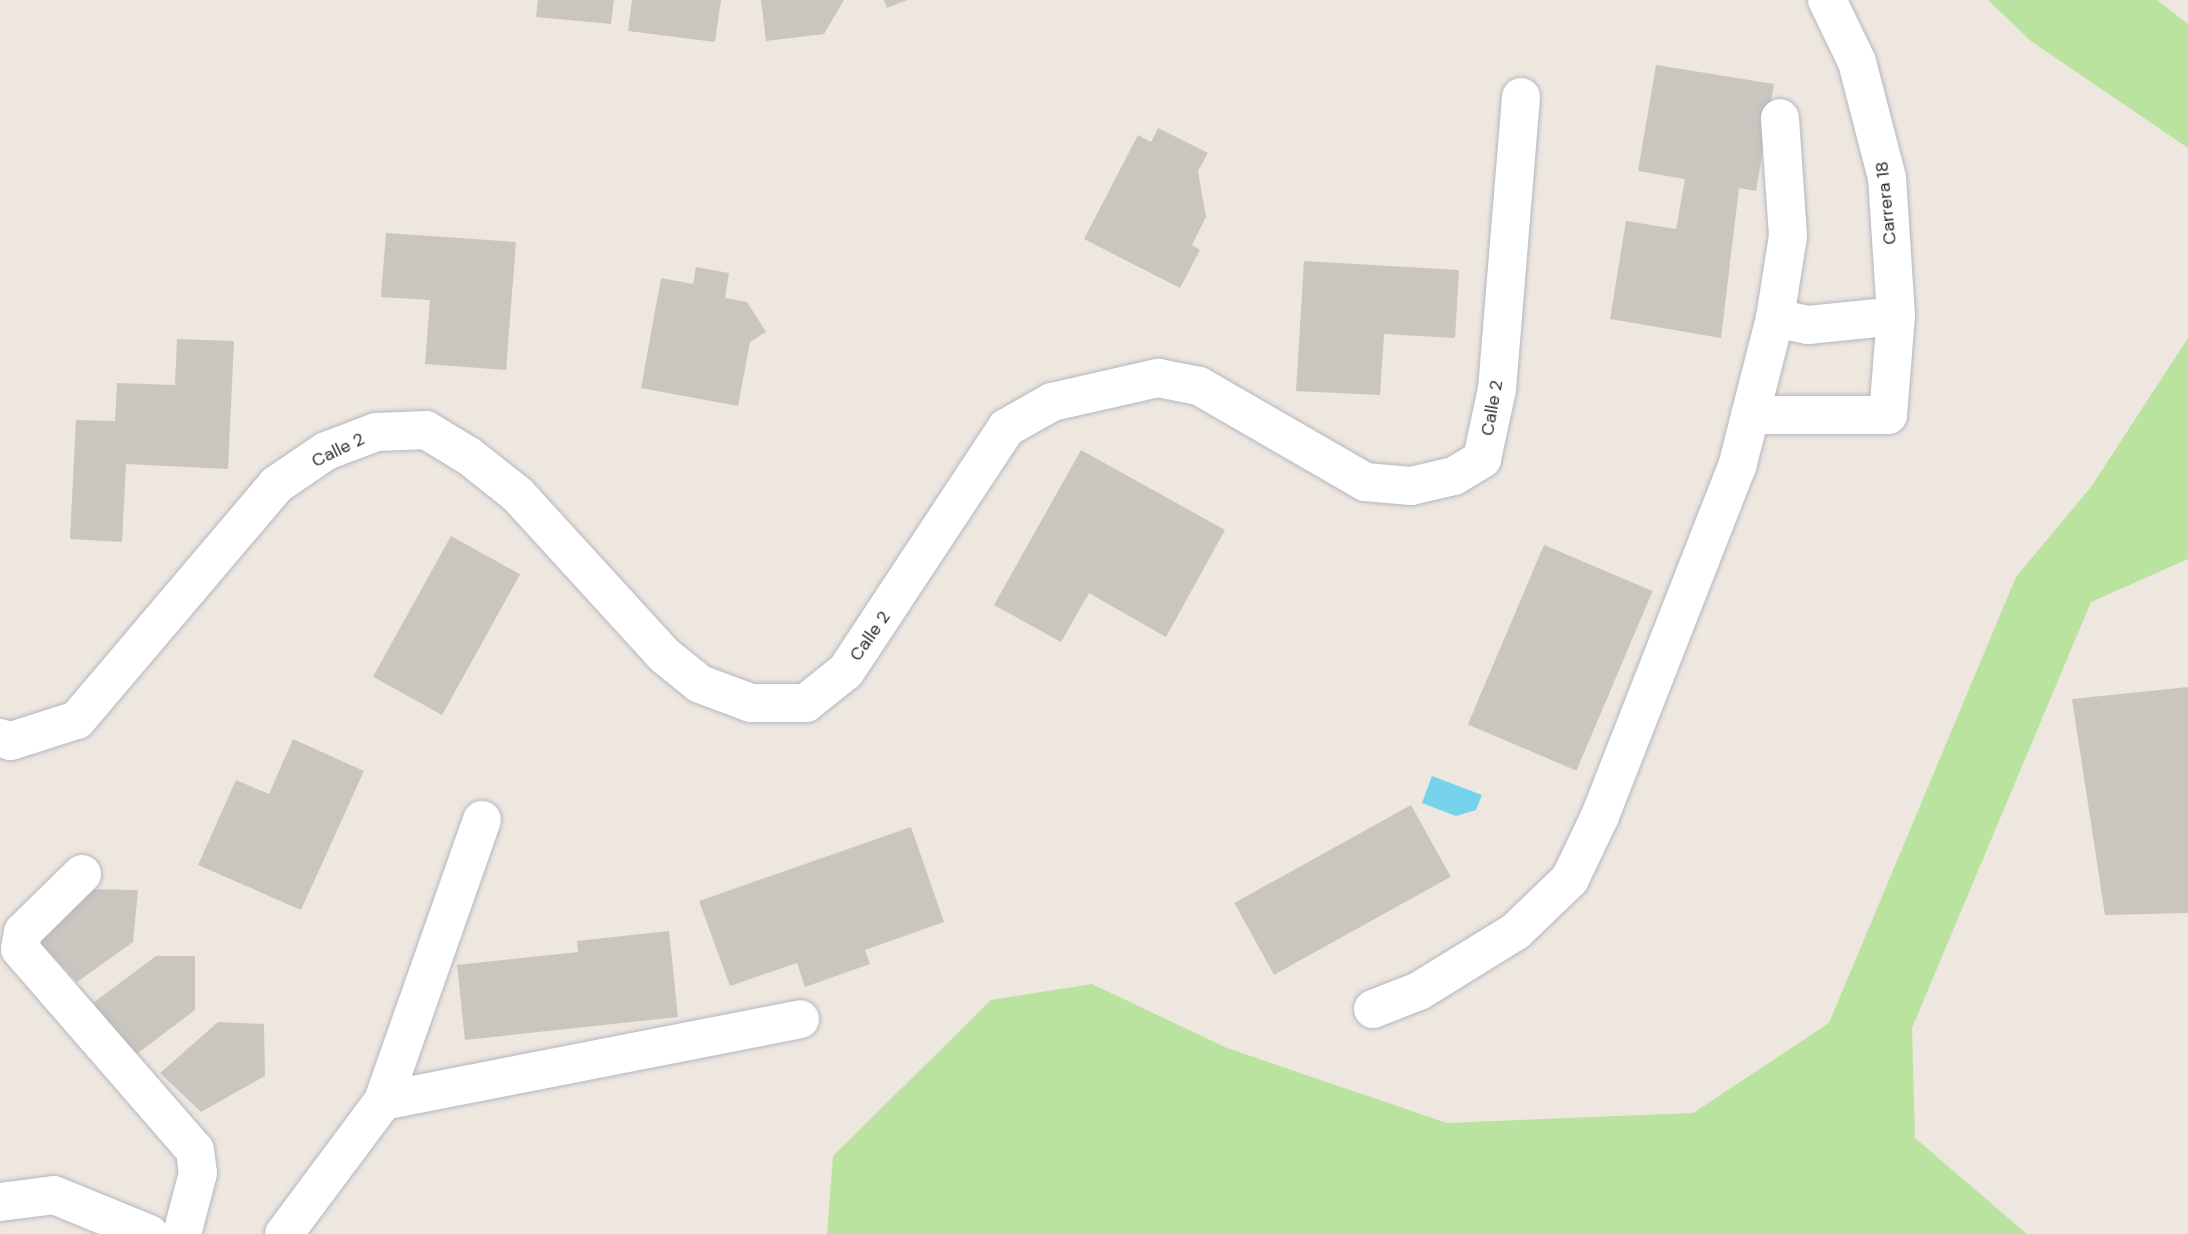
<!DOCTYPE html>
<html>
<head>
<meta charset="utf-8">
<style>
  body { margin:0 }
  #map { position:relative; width:2188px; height:1234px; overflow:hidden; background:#eee7e0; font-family:"DM Sans",sans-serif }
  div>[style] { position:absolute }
  .green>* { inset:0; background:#b9e39e }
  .water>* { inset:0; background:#76d3ec }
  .building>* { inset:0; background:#cac5be; transform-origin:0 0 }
  .roads { filter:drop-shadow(0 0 2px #b3b7c0) drop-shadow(0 0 2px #b3b7c0) }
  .minor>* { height:38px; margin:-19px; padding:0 19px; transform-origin:19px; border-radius:19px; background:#fff }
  span { translate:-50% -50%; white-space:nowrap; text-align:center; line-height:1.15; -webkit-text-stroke:7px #fff; paint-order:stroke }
  .street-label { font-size:18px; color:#2d2d2d }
</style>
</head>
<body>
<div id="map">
  <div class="green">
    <div style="clip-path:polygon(1988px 0,2157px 0,2188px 24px,2188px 148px,2031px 41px)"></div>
    <div style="clip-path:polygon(2188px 338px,2188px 559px,2091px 602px,1912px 1028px,1915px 1138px,2027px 1234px,827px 1234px,833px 1156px,991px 1000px,1092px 984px,1227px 1048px,1447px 1123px,1693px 1113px,1829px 1023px,2016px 577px,2091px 487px)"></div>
  </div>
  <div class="water">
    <div style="clip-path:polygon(1432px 776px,1482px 795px,1476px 810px,1456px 816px,1422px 803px)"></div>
  </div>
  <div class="building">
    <div style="clip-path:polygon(538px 0,614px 0,611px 24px,536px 17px)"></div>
    <div style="clip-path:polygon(632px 0,721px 0,715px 42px,628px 31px)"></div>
    <div style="clip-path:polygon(761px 0,844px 0,824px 34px,766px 41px)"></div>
    <div style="clip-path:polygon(884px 0,907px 0,887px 8px)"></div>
    <div style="clip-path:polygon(1656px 65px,1774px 84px,1756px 191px,1739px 188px,1721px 338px,1610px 319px,1626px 221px,1676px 229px,1685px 179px,1638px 171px)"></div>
    <div style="clip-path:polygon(1158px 128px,1208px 153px,1198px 171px,1206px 217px,1192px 245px,1200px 250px,1180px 288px,1084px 239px,1138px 135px,1151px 142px)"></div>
    <div style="clip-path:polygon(386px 233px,516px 242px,506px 370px,425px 364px,430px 300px,381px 297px)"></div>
    <div style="clip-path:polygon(1304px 261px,1459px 270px,1455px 338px,1384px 334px,1380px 395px,1296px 391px)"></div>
    <div style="clip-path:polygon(696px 267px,729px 273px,725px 298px,747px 302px,766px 332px,750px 342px,738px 406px,641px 388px,661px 278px,693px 284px)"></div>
    <div style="clip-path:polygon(177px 339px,234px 341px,228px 469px,126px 464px,122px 542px,70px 539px,76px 420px,115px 421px,117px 383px,175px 385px)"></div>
    <div style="clip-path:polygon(1081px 450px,1225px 530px,1166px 637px,1089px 593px,1061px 642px,994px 605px)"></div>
    <div style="left:451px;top:536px;width:79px;height:161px;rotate:29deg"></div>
    <div style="left:1544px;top:545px;width:118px;height:195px;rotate:23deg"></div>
    <div style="clip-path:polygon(2188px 687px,2188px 913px,2105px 915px,2072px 699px)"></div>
    <div style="clip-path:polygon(293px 739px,364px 771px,301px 910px,198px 865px,236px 780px,269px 794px)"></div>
    <div style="left:1411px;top:805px;width:82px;height:202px;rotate:61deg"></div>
    <div style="clip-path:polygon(911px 827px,944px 922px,865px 950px,870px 964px,805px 987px,797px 963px,730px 986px,699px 901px)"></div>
    <div style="clip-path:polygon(83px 889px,138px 890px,133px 942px,77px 982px,36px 938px)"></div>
    <div style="clip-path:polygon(669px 931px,678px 1017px,465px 1040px,457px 965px,578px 952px,577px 941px)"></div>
    <div style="clip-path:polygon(156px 956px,195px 956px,195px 1010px,134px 1056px,93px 1003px)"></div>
    <div style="clip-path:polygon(218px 1022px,264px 1024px,265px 1076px,201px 1112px,160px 1073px)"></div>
  </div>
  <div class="roads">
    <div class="minor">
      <div style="left:1775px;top:318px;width:34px;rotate:12deg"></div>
      <div style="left:1808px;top:325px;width:88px;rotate:-5.8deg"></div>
      <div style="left:1750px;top:415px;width:138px"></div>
      <div style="left:1888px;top:415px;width:99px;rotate:-85.4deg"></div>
      <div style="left:1896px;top:316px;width:138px;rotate:-93.7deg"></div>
      <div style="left:1887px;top:178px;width:120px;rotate:-104.5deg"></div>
      <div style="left:1857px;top:62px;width:69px;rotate:-115.8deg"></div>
      <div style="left:0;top:738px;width:11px;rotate:15deg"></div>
      <div style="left:11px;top:741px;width:69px;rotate:-17.7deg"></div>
      <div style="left:77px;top:720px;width:308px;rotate:-49.7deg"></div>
      <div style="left:276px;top:485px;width:60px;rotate:-34.2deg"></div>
      <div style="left:326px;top:451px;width:53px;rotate:-20.8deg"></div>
      <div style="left:376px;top:432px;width:50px;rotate:-2.3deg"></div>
      <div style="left:426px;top:430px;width:50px;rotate:31.2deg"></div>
      <div style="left:469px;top:456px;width:63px;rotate:38.5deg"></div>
      <div style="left:518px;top:495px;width:217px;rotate:47.6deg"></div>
      <div style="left:664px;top:655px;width:46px;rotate:38.9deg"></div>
      <div style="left:700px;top:684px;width:54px;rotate:20.4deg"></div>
      <div style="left:751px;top:703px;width:55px"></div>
      <div style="left:806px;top:703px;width:51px;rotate:-38.7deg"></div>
      <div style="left:846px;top:671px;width:291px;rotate:-56.6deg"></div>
      <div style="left:1006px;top:428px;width:53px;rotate:-29.5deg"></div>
      <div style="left:1052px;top:402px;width:109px;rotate:-12.8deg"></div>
      <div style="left:1158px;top:378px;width:42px;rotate:11deg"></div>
      <div style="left:1199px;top:386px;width:192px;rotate:30deg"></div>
      <div style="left:1365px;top:482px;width:46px;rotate:5deg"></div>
      <div style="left:1411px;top:486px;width:44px;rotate:-13.1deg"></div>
      <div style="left:1454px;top:476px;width:33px;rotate:-31deg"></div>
      <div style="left:1482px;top:459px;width:72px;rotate:-77.9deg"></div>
      <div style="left:1497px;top:389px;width:293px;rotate:-85.3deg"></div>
      <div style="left:82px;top:874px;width:83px;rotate:135.5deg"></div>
      <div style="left:23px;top:932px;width:17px;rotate:100deg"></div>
      <div style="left:20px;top:949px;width:267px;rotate:49deg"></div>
      <div style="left:195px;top:1150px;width:23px;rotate:83deg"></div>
      <div style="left:198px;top:1173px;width:63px;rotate:104.7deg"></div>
      <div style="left:1373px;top:1009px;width:49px;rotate:-21.4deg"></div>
      <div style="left:1419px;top:991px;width:114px;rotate:-31.7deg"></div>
      <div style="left:1516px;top:931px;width:75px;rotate:-43.9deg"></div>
      <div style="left:1570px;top:879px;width:70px;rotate:-64.5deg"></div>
      <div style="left:1600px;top:816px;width:375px;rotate:-68.6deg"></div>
      <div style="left:1737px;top:467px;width:154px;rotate:-75.7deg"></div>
      <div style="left:1775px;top:318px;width:83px;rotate:-81deg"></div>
      <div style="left:1788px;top:236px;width:118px;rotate:-93.9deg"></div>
      <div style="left:383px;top:1101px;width:298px;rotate:-70.6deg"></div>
      <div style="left:0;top:1202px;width:54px;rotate:-7.4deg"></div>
      <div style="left:54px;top:1195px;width:103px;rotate:22.3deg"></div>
      <div style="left:284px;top:1234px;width:166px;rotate:-53.3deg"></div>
      <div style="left:383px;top:1101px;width:425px;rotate:-11.1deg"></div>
    </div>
  </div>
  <div class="street-label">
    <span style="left:1886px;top:203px;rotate:-96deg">Carrera 18</span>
    <span style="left:1492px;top:408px;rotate:-80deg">Calle 2</span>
    <span style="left:338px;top:450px;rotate:-26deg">Calle 2</span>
    <span style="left:870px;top:636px;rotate:-55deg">Calle 2</span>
  </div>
</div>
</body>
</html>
